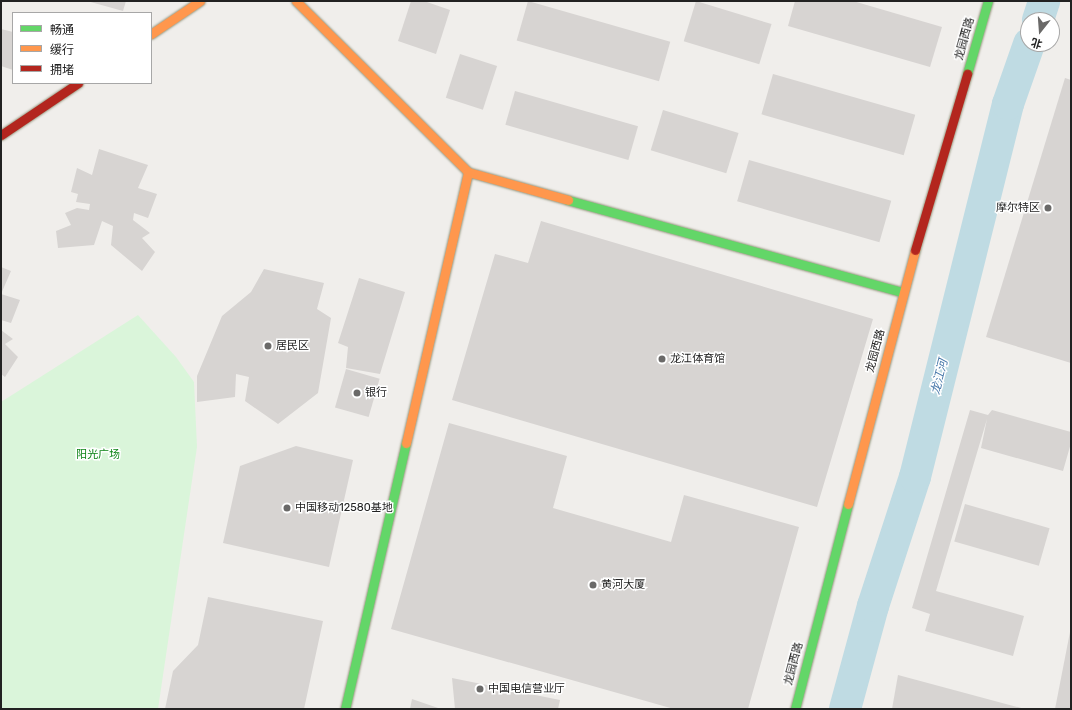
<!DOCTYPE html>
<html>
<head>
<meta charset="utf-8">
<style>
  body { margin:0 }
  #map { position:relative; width:1072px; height:710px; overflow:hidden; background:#f0eeeb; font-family:Rubik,"Noto Sans SC",sans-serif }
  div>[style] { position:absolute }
  .park>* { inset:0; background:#daf5da }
  .river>* { height:32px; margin:-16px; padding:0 16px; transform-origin:16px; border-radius:16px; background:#bfdbe3 }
  .building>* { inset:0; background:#d7d4d2; transform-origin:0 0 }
  .roads { filter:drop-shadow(0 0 1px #999a82) drop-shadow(0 0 1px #999a82) }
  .fast>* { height:9px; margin:-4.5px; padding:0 4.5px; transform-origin:4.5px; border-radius:4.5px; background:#63d668 }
  .slow>* { height:9px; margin:-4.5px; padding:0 4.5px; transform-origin:4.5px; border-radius:4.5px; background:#ff974d }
  .jam>* { height:9px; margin:-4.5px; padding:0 4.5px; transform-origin:4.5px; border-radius:4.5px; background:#b3261e }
  .dots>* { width:11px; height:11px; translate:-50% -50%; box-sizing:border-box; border:2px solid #fff; border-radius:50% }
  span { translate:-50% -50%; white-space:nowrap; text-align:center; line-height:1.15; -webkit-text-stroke:3px #fff; paint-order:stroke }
  .street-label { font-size:11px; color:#222 }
  .poi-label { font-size:11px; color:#222 }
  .right { translate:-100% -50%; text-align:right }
  .left { translate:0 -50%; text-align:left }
  .park-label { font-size:11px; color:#0c8416 }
  .water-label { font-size:12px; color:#4a7aab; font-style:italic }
  .frame { position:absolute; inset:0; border:2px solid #222; pointer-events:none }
  .legend { position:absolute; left:12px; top:12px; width:140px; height:72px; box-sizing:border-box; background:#fff; border:1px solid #a7a7a7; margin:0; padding:5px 7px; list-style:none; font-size:12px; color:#222 }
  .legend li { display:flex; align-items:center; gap:8px; height:20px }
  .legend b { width:20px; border:1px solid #a7a7a7 }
  .north { position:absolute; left:1020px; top:12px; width:40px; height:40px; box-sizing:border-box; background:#fff; border:1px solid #a7a7a7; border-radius:50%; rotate:197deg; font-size:11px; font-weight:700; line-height:16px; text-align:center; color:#222 }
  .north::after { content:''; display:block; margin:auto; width:14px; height:18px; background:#6a6968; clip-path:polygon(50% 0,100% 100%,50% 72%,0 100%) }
</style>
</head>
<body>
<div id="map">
  <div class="park">
    <div style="clip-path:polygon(138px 315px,176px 357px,194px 382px,197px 447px,158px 709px,1px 709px,1px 402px)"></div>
  </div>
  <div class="river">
    <div style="left:1038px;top:20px;width:20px;rotate:-72deg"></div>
    <div style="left:845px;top:709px;width:107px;rotate:-74.8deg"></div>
    <div style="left:873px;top:606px;width:136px;rotate:-72deg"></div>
    <div style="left:915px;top:477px;width:384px;rotate:-76deg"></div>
    <div style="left:1008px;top:104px;width:64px;rotate:-70.7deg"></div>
  </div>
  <div class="building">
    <div style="clip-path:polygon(87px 1px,126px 1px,123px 11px)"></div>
    <div style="clip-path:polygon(411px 1px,424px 1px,450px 10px,436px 54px,398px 41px)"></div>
    <div style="left:528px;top:1px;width:148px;height:41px;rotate:16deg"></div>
    <div style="left:696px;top:1px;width:79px;height:42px;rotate:17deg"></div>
    <div style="clip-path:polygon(795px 1px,853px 1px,942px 27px,930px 67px,788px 26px)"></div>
    <div style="clip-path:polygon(1px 29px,13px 32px,13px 70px,1px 66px)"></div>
    <div style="left:460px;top:54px;width:39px;height:46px;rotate:18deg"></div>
    <div style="left:773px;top:74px;width:148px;height:42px;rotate:16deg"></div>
    <div style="clip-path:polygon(1065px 78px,1071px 80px,1071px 363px,986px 337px)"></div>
    <div style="left:515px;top:91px;width:128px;height:35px;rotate:16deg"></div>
    <div style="left:663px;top:110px;width:79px;height:42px;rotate:17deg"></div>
    <div style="clip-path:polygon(99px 149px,148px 165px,138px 188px,157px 194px,148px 218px,134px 213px,133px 220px,150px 233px,142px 238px,155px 252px,142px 271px,111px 245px,113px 226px,102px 221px,94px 245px,58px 248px,56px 231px,71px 225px,65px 213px,77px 208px,89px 210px,90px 204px,76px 202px,78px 194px,71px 192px,77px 168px,92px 175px)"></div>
    <div style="left:749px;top:160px;width:148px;height:43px;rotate:16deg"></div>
    <div style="clip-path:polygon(541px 221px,873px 319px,817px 507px,452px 400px,495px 254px,528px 263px)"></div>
    <div style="clip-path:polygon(1px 267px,11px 271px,1px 294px,20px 300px,11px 323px,1px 320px)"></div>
    <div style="clip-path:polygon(264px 269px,324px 283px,317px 309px,331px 318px,318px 393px,278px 424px,245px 401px,249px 377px,236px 374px,235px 397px,197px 402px,197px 376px,222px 316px,251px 292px)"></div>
    <div style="clip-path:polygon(359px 278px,405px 292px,380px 374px,346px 368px,348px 347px,338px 343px)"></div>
    <div style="clip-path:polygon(1px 330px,13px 339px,5px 344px,18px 357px,5px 377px,1px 374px)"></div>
    <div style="left:346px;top:369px;width:35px;height:40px;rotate:16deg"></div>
    <div style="clip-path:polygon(970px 410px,988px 415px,992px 410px,1071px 432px,1071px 443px,1063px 471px,981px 448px,987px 419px,936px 591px,1024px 616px,1013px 656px,925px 631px,930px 614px,912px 608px)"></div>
    <div style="clip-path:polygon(449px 423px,567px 456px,553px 508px,671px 542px,684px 495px,799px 527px,748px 709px,674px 709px,391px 629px)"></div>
    <div style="clip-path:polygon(296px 446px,353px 460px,329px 567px,223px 543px,240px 466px)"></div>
    <div style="left:965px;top:504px;width:88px;height:39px;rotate:16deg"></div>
    <div style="clip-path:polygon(208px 597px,323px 621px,304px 709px,165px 709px,173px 671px,198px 645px)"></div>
    <div style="clip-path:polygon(1070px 632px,1071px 709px,1055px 709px)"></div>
    <div style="clip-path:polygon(898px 675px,1025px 709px,892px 709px)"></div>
    <div style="clip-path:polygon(452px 678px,560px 700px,558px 709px,455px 709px)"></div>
    <div style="clip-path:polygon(412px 699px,441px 709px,410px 709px)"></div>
  </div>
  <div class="roads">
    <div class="fast">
      <div style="left:967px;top:74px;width:76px;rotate:-74deg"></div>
      <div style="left:568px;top:200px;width:347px;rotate:15.4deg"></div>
      <div style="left:345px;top:709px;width:273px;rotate:-77.1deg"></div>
      <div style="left:795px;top:709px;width:212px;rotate:-75.5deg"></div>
    </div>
    <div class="slow">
      <div style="left:296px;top:1px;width:243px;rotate:44.8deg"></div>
      <div style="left:468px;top:172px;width:104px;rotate:15.6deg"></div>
      <div style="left:151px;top:34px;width:59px;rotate:-34deg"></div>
      <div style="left:406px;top:443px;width:278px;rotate:-77.1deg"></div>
      <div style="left:848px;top:504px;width:263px;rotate:-75.2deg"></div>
    </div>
    <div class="jam">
      <div style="left:1px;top:135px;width:93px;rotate:-34deg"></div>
      <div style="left:915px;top:250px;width:184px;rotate:-73.5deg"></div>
    </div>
  </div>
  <div class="dots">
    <div style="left:1048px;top:208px;background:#6a6968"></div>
    <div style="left:268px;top:346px;background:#6a6968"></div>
    <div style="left:662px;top:359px;background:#6a6968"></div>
    <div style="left:357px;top:393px;background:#6a6968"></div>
    <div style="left:287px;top:508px;background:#6a6968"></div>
    <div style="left:593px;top:585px;background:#6a6968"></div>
    <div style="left:480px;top:689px;background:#6a6968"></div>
  </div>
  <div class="street-label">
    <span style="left:965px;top:39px;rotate:-74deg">龙园西路</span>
    <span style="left:876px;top:351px;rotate:-75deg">龙园西路</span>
    <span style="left:794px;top:664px;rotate:-75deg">龙园西路</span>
  </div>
  <div class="poi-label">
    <span class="right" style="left:1040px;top:208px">摩尔特区</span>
    <span class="left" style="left:276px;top:346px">居民区</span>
    <span class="left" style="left:670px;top:359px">龙江体育馆</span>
    <span class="left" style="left:365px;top:393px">银行</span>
    <span class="left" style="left:295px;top:508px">中国移动12580基地</span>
    <span class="left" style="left:601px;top:585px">黄河大厦</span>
    <span class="left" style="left:488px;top:689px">中国电信营业厅</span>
  </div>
  <div class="park-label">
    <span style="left:98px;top:455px">阳光广场</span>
  </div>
  <div class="water-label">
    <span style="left:940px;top:377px;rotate:-76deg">龙江河</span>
  </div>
  <div class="frame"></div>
  <ul class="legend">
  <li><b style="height:5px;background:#63d668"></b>畅通</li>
  <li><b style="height:5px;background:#ff974d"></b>缓行</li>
  <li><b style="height:5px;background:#b3261e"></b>拥堵</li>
  </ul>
  <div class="north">北</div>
</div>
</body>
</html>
